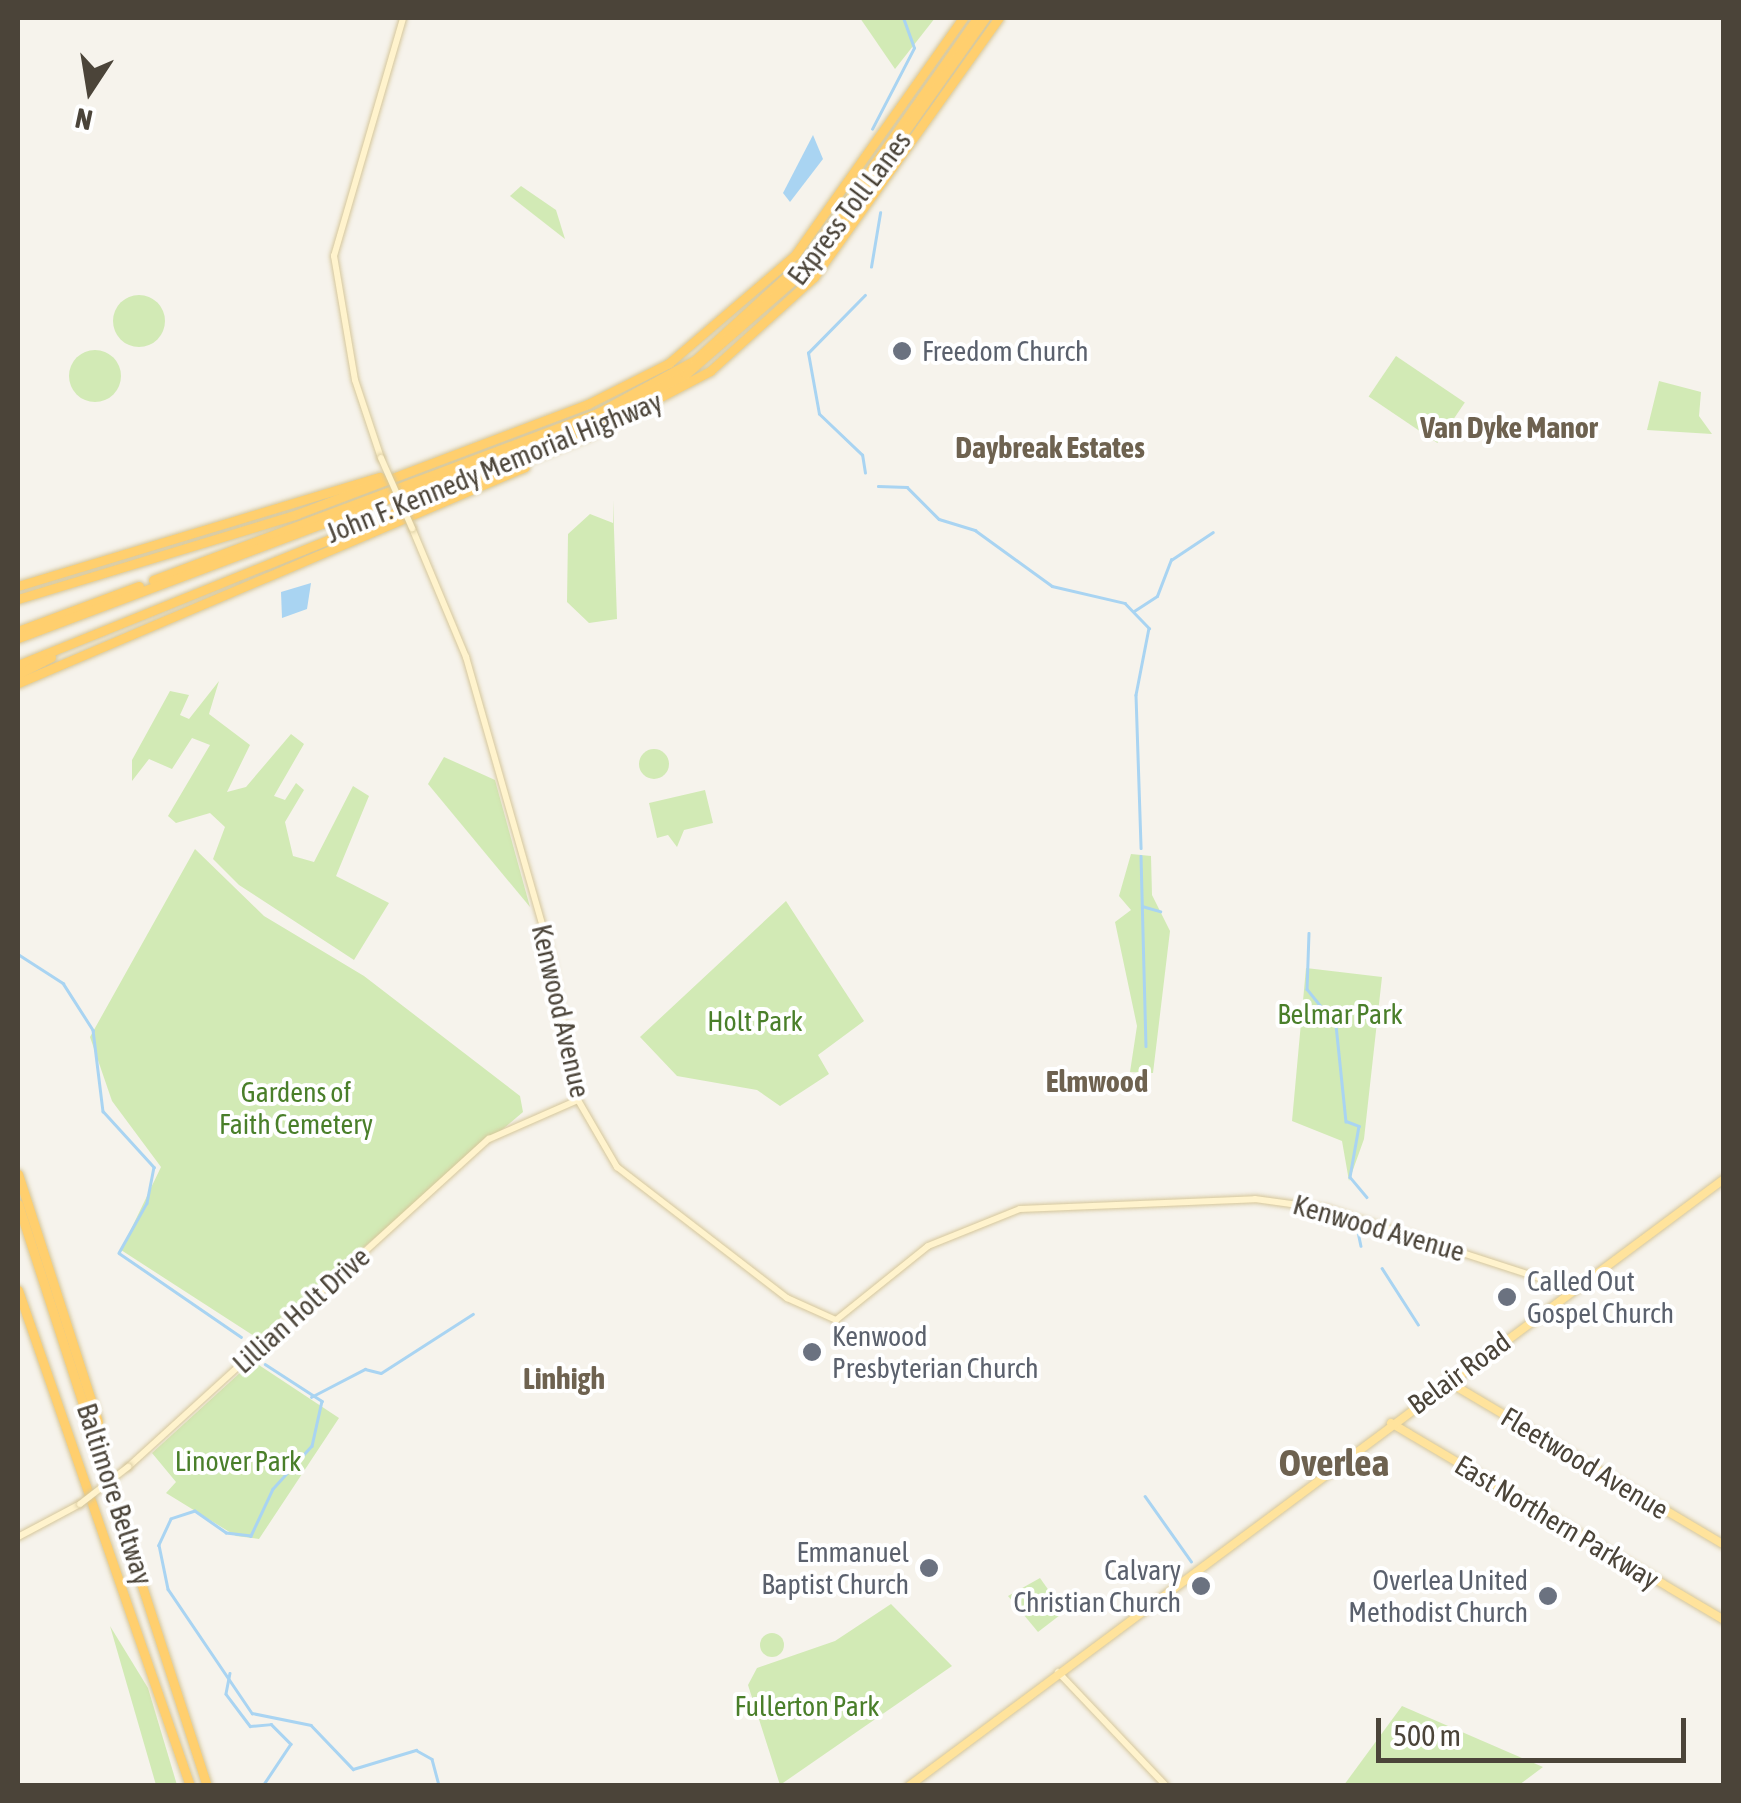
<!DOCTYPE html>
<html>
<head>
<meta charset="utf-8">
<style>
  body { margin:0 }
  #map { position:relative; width:1741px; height:1803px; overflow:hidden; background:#f6f3ec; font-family:"Asap Condensed",sans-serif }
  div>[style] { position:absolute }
  .green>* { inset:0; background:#d2eab5; transform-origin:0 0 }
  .round { border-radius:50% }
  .water>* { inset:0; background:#a9d4f2 }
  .stream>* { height:2.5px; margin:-1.25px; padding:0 1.25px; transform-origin:1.25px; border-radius:1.25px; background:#a9d4f2 }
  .roads { filter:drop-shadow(0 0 2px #d6c79b) drop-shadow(0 0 2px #d6c79b) }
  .secondary>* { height:6px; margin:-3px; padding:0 3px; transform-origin:3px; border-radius:3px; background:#fff3cd }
  .primary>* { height:8px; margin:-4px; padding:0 4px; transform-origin:4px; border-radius:4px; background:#ffe39c }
  .motorway>* { height:9px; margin:-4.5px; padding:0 4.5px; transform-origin:4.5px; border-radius:4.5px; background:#ffcf6e }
  .bridges { filter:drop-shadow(0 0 2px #d6c79b) drop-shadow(0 0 2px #d6c79b) }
  .secondary-bridge>* { height:6px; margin:-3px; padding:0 3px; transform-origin:3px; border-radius:3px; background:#fff3cd }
  .dots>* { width:28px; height:28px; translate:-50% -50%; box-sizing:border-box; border:5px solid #fff; border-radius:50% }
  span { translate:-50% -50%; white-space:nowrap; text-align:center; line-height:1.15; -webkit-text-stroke:8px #fff; paint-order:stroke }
  .street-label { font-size:28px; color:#4b4439 }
  .worship-label { font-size:28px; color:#5b616d }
  .left { translate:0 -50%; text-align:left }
  .right { translate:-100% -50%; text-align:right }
  .park-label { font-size:28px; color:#4a7f2a }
  .neighbourhood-label { font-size:30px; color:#6e6250; font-weight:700 }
  .district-label { font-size:38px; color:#6e6250; font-weight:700 }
  .frame { position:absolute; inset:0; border:20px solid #4b4439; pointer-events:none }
  .north { position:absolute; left:40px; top:40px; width:100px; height:100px; -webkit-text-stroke:8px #fff; paint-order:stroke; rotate:192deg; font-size:28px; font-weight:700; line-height:40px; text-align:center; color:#4b4439 }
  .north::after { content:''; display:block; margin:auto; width:35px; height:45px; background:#4b4439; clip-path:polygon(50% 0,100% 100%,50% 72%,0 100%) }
  .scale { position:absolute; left:1376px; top:1718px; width:310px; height:45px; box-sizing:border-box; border:5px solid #4b4439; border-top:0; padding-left:12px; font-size:30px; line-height:35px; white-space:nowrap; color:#4b4439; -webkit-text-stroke:8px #fff; paint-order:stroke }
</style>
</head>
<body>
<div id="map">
  <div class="green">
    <div style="clip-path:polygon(860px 18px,935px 18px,895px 69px)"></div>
    <div style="clip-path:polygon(521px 186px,556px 210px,565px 239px,510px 196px)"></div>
    <div class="round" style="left:113px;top:295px;width:52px;height:52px"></div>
    <div class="round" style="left:69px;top:350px;width:52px;height:52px"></div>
    <div style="left:1396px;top:356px;width:83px;height:49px;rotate:34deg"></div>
    <div style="clip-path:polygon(1659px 381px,1701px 392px,1699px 416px,1712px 434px,1647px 430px)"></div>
    <div style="clip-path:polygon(613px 500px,617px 619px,589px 623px,567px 602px,568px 534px,590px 514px,613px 523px)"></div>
    <div style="clip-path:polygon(219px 681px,209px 714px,250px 745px,227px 792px,246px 787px,291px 734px,304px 744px,274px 796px,285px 800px,296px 783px,304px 790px,285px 822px,293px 856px,314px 862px,353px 786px,369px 796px,336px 876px,389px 903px,354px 960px,239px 885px,213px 859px,225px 827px,210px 813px,176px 823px,168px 816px,210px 745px,192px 738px,172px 769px,149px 759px,132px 781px,132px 760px,170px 691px,189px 695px,180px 715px,189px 719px)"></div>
    <div class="round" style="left:639px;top:749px;width:30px;height:30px"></div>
    <div style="clip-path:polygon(444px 757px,495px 780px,530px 907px,428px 784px)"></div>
    <div style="clip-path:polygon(705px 790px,713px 823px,684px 830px,677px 847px,668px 835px,657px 838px,649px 803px)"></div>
    <div style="clip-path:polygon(195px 849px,264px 916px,364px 976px,520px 1096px,523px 1112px,257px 1338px,121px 1250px,161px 1167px,112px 1101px,90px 1037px)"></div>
    <div style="clip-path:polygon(1131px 854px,1151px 856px,1152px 895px,1170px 931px,1153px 1073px,1130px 1072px,1137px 1026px,1115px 922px,1131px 910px,1119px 896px)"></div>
    <div style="clip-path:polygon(786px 901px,864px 1021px,818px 1055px,829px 1074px,780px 1106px,757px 1090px,677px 1076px,640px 1037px)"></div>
    <div style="clip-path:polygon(1306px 968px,1382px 977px,1364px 1139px,1349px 1181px,1342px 1141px,1292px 1121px)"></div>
    <div style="clip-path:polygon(253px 1361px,339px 1418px,259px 1539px,236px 1536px,166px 1493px,176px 1482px,152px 1453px)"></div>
    <div style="clip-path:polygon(1040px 1578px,1064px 1612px,1038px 1632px,1008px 1596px)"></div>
    <div style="clip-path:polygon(891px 1604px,952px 1666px,780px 1785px,748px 1685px,757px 1668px,835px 1641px)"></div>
    <div style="clip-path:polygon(110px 1626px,148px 1688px,177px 1785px,156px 1785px)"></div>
    <div class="round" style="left:760px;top:1633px;width:24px;height:24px"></div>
    <div style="clip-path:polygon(1402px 1706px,1543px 1767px,1519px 1785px,1344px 1785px)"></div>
  </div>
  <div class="water">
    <div style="clip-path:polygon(813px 135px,823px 159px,790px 202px,783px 193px)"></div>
    <div style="clip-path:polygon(311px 583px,307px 609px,282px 618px,281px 592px)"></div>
  </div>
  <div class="stream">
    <div style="left:872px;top:129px;width:91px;rotate:-62.6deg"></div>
    <div style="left:914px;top:48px;width:32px;rotate:-110deg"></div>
    <div style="left:871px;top:267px;width:55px;rotate:-80.5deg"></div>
    <div style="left:865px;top:473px;width:18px;rotate:-99deg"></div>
    <div style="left:862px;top:455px;width:59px;rotate:-136.4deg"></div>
    <div style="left:819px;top:414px;width:62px;rotate:-100.2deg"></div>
    <div style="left:808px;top:353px;width:81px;rotate:-45.5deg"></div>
    <div style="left:878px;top:486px;width:29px;rotate:2deg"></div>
    <div style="left:907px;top:487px;width:45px;rotate:45deg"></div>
    <div style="left:939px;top:519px;width:38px;rotate:17deg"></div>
    <div style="left:975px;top:530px;width:95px;rotate:36deg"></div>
    <div style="left:1052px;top:586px;width:75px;rotate:13.1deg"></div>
    <div style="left:1125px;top:603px;width:35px;rotate:46deg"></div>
    <div style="left:1149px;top:628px;width:68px;rotate:101deg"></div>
    <div style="left:1136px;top:695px;width:153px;rotate:88.1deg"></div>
    <div style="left:1134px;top:611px;width:27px;rotate:-33deg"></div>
    <div style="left:1157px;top:596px;width:39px;rotate:-69deg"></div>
    <div style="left:1171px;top:560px;width:50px;rotate:-33.7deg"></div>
    <div style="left:1141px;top:856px;width:190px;rotate:88.5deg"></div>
    <div style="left:1142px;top:906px;width:19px;rotate:16deg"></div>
    <div style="left:18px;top:908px;width:14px;rotate:90deg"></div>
    <div style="left:1309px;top:933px;width:56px;rotate:92deg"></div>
    <div style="left:1307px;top:989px;width:46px;rotate:51.1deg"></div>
    <div style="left:1336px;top:1025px;width:97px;rotate:84.1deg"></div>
    <div style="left:1346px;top:1121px;width:14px;rotate:21deg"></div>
    <div style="left:1359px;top:1126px;width:52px;rotate:100deg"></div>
    <div style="left:1350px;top:1177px;width:26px;rotate:50deg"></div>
    <div style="left:18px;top:954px;width:54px;rotate:32.8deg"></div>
    <div style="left:63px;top:983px;width:56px;rotate:57.4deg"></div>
    <div style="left:93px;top:1030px;width:82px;rotate:83deg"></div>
    <div style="left:103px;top:1111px;width:76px;rotate:47.7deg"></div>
    <div style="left:154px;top:1167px;width:37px;rotate:101deg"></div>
    <div style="left:147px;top:1203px;width:57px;rotate:119.2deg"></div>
    <div style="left:119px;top:1253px;width:148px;rotate:34.5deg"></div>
    <div style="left:1358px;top:1232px;width:14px;rotate:78deg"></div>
    <div style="left:1382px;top:1268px;width:67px;rotate:57.3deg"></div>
    <div style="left:265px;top:1364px;width:68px;rotate:33deg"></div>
    <div style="left:322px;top:1401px;width:46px;rotate:102.5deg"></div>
    <div style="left:312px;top:1446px;width:58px;rotate:132.2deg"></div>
    <div style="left:273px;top:1489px;width:52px;rotate:115.1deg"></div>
    <div style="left:251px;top:1536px;width:25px;rotate:-173deg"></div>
    <div style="left:226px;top:1533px;width:38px;rotate:-145deg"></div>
    <div style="left:195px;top:1511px;width:25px;rotate:162deg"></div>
    <div style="left:171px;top:1519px;width:29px;rotate:115deg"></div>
    <div style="left:159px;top:1545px;width:45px;rotate:78.4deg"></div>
    <div style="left:168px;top:1589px;width:150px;rotate:55.9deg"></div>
    <div style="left:252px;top:1713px;width:60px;rotate:11.5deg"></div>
    <div style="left:311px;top:1725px;width:61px;rotate:46.3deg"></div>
    <div style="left:353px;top:1769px;width:66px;rotate:-16.8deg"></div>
    <div style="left:416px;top:1750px;width:18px;rotate:29deg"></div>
    <div style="left:432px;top:1759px;width:28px;rotate:75deg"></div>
    <div style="left:311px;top:1397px;width:61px;rotate:-27.4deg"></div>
    <div style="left:365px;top:1369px;width:16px;rotate:14deg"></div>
    <div style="left:381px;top:1373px;width:109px;rotate:-32.7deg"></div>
    <div style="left:1145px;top:1496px;width:80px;rotate:54.7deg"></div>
    <div style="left:230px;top:1673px;width:21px;rotate:101deg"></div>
    <div style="left:226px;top:1694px;width:40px;rotate:53deg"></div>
    <div style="left:250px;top:1726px;width:21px;rotate:-5deg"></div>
    <div style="left:271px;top:1724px;width:28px;rotate:45deg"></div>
    <div style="left:291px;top:1744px;width:50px;rotate:123.7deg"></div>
  </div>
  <div class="roads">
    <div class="secondary">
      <div style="left:381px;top:458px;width:82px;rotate:-108.4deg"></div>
      <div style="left:355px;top:380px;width:126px;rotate:-99.6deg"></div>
      <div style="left:334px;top:256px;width:248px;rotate:-73.8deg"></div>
      <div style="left:412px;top:528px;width:140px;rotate:67.3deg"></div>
      <div style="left:466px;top:657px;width:298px;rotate:74.1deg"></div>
      <div style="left:548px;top:944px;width:159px;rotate:79.1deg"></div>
      <div style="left:578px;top:1100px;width:78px;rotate:59.8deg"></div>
      <div style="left:617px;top:1167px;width:215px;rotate:37.6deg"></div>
      <div style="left:787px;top:1298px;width:54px;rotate:24.2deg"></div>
      <div style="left:836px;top:1320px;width:118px;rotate:-38.8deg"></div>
      <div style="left:928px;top:1246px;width:99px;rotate:-21.9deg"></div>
      <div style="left:1020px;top:1209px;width:235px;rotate:-2.4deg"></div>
      <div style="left:1255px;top:1199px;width:73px;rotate:7.9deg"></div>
      <div style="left:1327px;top:1209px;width:259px;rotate:18deg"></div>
      <div style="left:128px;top:1467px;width:488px;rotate:-42.3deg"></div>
      <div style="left:489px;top:1139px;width:97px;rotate:-23.7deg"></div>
      <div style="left:18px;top:1537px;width:70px;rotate:-28deg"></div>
      <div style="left:1058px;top:1672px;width:157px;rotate:46.5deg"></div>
    </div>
    <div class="primary">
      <div style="left:1447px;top:1381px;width:322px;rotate:30.6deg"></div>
      <div style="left:1391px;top:1423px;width:387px;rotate:30.6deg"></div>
      <div style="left:909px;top:1786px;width:1016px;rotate:-36.68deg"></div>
    </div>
    <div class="motorway">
      <div style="left:153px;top:580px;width:477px;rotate:-20.6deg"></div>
      <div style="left:599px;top:412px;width:109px;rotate:-28.4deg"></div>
      <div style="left:695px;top:360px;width:156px;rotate:-42.4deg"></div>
      <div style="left:810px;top:255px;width:290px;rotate:-54.8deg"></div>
      <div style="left:18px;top:586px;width:378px;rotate:-16.8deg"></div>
      <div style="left:18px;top:599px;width:292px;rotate:-16.9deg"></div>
      <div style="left:297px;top:514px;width:311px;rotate:-20.7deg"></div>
      <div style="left:588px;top:404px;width:91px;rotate:-26.8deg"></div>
      <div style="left:669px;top:363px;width:166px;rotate:-40.6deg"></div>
      <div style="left:795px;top:255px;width:291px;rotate:-54.7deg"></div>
      <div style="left:18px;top:631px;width:129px;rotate:-20.4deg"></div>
      <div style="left:18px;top:638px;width:620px;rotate:-20.6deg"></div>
      <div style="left:598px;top:420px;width:99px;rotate:-27.6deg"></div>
      <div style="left:686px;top:374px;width:164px;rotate:-41.1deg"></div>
      <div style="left:810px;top:266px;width:304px;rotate:-54.8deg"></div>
      <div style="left:18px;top:665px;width:617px;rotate:-21.99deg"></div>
      <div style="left:590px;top:434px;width:136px;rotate:-27.7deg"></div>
      <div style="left:710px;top:371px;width:140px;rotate:-42.1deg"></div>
      <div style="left:814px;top:277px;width:318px;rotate:-54.5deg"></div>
      <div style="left:18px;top:674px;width:37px;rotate:-27deg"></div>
      <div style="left:18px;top:683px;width:551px;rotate:-23.08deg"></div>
      <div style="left:18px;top:1174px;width:260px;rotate:72.1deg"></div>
      <div style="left:18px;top:1204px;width:612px;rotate:72.01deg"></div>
      <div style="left:18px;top:1290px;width:525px;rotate:70.87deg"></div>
    </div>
  </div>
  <div class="bridges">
    <div class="secondary-bridge">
      <div style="left:381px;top:458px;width:77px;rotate:66.1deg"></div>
      <div style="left:80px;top:1504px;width:61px;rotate:-37.6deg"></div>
    </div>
  </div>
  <div class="dots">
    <div style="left:902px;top:351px;background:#6b7280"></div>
    <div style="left:1507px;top:1297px;background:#6b7280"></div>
    <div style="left:812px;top:1352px;background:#6b7280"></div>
    <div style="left:929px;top:1568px;background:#6b7280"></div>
    <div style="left:1201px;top:1586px;background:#6b7280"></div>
    <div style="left:1548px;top:1596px;background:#6b7280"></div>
  </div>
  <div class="street-label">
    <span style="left:849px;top:208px;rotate:-53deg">Express Toll Lanes</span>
    <span style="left:494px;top:467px;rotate:-22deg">John F. Kennedy Memorial Highway</span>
    <span style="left:561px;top:1011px;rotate:77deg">Kenwood Avenue</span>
    <span style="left:1379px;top:1228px;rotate:16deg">Kenwood Avenue</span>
    <span style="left:301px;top:1310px;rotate:-42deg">Lillian Holt Drive</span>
    <span style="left:1459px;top:1373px;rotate:-36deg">Belair Road</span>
    <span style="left:1585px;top:1463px;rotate:31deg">Fleetwood Avenue</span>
    <span style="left:115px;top:1494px;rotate:72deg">Baltimore Beltway</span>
    <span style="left:1557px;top:1522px;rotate:31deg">East Northern Parkway</span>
  </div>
  <div class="worship-label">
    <span class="left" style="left:922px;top:351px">Freedom Church</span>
    <span class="left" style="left:1527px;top:1297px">Called Out<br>Gospel Church</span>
    <span class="left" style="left:832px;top:1352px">Kenwood<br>Presbyterian Church</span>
    <span class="right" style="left:909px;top:1568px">Emmanuel<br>Baptist Church</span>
    <span class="right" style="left:1181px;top:1586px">Calvary<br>Christian Church</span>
    <span class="right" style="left:1528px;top:1596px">Overlea United<br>Methodist Church</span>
  </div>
  <div class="park-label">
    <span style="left:1340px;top:1014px">Belmar Park</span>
    <span style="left:755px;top:1021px">Holt Park</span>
    <span style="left:296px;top:1108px">Gardens of<br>Faith Cemetery</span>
    <span style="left:238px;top:1461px">Linover Park</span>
    <span style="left:807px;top:1706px">Fullerton Park</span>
  </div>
  <div class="neighbourhood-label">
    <span style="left:1509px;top:427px">Van Dyke Manor</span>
    <span style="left:1050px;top:447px">Daybreak Estates</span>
    <span style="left:1097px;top:1081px">Elmwood</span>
    <span style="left:564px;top:1378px">Linhigh</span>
  </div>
  <div class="district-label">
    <span style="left:1334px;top:1463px">Overlea</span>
  </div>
  <div class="frame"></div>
  <div class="north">N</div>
  <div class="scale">500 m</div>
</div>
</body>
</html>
